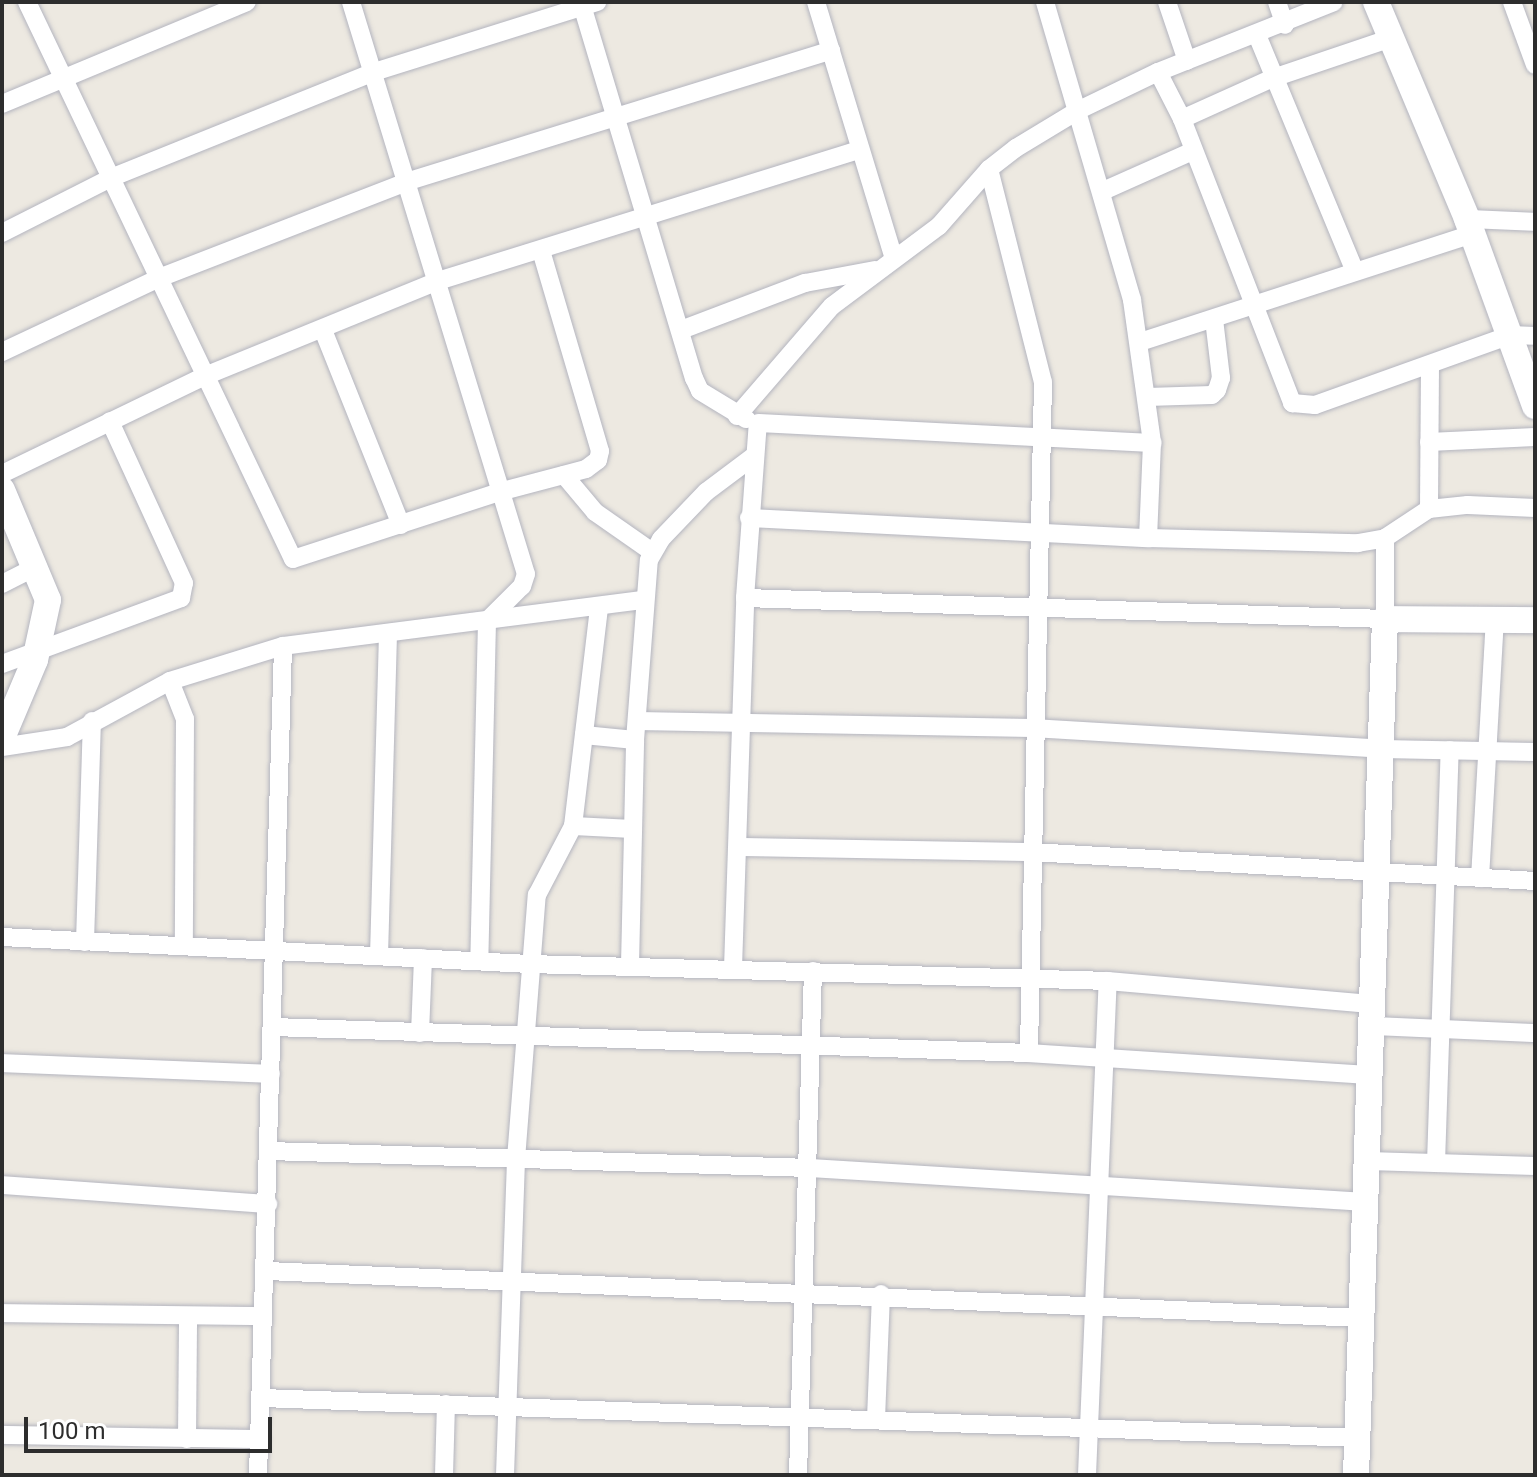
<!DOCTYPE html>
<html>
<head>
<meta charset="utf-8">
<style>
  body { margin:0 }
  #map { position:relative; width:1537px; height:1477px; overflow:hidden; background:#ede9e1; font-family:Roboto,sans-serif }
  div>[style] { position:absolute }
  .roads { filter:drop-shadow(0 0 2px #b4b5bf) drop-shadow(0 0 2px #b4b5bf) }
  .street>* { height:18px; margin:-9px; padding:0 9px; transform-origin:9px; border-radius:9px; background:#fff }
  .secondary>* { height:26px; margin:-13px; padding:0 13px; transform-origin:13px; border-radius:13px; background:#fff }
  span { translate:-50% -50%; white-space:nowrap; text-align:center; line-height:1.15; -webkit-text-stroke:8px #fff; paint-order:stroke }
  .frame { position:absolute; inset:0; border:4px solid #2d2d2d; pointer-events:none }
  .scale { position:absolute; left:24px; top:1417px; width:248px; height:36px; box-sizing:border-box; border:4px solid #2d2d2d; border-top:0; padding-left:10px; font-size:24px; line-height:28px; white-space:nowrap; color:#2d2d2d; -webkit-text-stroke:6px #fff; paint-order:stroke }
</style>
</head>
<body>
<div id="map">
  <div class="roads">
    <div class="street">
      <div style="left:27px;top:2px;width:617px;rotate:64.47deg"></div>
      <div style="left:293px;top:559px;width:217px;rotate:-18deg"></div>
      <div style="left:499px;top:492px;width:90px;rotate:-14.8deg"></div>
      <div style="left:586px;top:469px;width:15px;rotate:-37deg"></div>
      <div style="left:598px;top:460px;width:9px;rotate:-77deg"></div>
      <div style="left:600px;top:451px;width:209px;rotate:-106.4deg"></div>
      <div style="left:351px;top:2px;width:598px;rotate:72.99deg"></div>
      <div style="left:526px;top:574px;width:13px;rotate:108deg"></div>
      <div style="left:522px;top:586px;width:49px;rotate:135deg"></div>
      <div style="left:487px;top:621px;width:340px;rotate:91.3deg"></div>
      <div style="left:581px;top:2px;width:393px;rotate:73.3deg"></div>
      <div style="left:694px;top:378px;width:14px;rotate:65deg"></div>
      <div style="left:700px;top:391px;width:54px;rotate:31.3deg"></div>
      <div style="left:816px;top:2px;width:265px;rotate:73.1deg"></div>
      <div style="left:1045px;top:2px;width:310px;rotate:73.7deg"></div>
      <div style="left:1132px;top:300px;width:144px;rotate:82deg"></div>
      <div style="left:1167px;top:2px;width:62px;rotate:71.3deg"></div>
      <div style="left:1277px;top:2px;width:24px;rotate:71deg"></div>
      <div style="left:1512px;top:2px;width:67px;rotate:69.9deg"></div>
      <div style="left:1257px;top:35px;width:256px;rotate:67.5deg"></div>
      <div style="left:1158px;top:72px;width:53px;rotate:62.9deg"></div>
      <div style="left:1182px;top:119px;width:305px;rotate:68.8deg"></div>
      <div style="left:1292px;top:403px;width:23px;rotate:5deg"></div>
      <div style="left:1315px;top:405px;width:207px;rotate:-19.7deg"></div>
      <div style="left:1510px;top:335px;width:25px;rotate:2deg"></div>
      <div style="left:2px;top:104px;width:265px;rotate:-22.6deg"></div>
      <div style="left:1182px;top:119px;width:100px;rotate:-24.3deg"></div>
      <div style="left:1273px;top:78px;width:125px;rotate:-18.7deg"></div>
      <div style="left:989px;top:169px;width:220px;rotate:75.8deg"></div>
      <div style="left:1043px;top:382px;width:671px;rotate:91.2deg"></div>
      <div style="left:1103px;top:191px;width:98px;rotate:-24deg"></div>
      <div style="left:1467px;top:219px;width:68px;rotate:2.5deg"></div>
      <div style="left:2px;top:233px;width:124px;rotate:-26.8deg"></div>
      <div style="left:113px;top:177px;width:281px;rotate:-21.9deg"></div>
      <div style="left:374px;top:72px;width:234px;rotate:-17.4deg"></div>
      <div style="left:323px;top:330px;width:210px;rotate:68.2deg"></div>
      <div style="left:681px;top:330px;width:133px;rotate:-20.8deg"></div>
      <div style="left:805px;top:283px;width:71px;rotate:-10.5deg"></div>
      <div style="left:1140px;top:342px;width:349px;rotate:-18deg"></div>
      <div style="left:2px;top:352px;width:174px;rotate:-25.2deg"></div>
      <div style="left:159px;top:278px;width:268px;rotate:-21.2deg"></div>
      <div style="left:409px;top:181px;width:442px;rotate:-17.2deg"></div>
      <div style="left:1147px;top:397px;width:65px;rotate:-1.8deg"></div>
      <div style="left:1212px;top:395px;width:7px;rotate:-45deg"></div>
      <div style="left:1217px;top:390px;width:13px;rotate:-72deg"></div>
      <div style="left:1221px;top:378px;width:59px;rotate:-96.8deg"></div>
      <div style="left:737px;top:416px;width:145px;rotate:-49.2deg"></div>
      <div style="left:832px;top:306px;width:134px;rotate:-36.8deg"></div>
      <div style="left:939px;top:226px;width:76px;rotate:-48.7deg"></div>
      <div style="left:989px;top:169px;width:34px;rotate:-38deg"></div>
      <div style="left:1016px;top:148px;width:71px;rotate:-31.2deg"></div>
      <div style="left:1077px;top:111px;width:90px;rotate:-25.7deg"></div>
      <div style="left:1158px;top:72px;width:189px;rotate:-21.7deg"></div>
      <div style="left:1429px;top:442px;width:106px;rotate:-2.7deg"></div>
      <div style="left:2px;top:474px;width:225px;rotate:-25.8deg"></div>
      <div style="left:205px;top:376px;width:252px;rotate:-22.2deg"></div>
      <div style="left:438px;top:281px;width:440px;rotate:-17.3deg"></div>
      <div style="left:564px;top:475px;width:48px;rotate:50deg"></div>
      <div style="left:595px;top:512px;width:68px;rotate:34.9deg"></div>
      <div style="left:1429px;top:509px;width:141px;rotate:-89.6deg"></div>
      <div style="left:749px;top:518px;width:400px;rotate:2.9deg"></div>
      <div style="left:2px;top:584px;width:38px;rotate:-27deg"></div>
      <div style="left:745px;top:598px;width:640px;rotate:1.88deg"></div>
      <div style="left:1385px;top:619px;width:81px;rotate:-90deg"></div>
      <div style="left:2px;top:664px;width:191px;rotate:-20.2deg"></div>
      <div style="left:181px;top:598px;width:15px;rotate:-79deg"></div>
      <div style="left:184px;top:583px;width:178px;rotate:-114.6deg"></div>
      <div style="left:170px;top:681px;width:41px;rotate:68.5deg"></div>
      <div style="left:185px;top:719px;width:227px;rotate:90.3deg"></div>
      <div style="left:637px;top:721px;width:395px;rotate:1deg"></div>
      <div style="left:1032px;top:728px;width:351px;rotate:3.4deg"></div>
      <div style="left:1382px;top:749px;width:153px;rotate:1.1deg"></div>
      <div style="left:584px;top:735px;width:51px;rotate:5.6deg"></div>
      <div style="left:2px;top:747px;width:66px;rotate:-8.7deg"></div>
      <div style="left:67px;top:737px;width:117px;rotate:-28.5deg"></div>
      <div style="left:170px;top:681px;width:118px;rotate:-17.2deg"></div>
      <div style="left:283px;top:646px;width:363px;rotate:-7.3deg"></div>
      <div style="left:573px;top:826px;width:60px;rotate:2.9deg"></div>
      <div style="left:738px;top:847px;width:293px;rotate:1deg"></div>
      <div style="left:1031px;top:852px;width:505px;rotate:3.29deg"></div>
      <div style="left:1480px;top:878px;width:258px;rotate:-86.7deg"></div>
      <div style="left:2px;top:937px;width:529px;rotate:2.93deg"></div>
      <div style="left:530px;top:964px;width:578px;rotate:1.68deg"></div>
      <div style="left:1108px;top:981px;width:266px;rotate:5deg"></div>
      <div style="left:85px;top:942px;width:221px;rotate:-88.2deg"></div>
      <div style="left:379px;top:956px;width:322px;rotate:-88.4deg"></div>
      <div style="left:630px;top:965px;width:225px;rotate:-88.7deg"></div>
      <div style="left:635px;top:740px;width:181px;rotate:-85.6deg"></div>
      <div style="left:649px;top:560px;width:24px;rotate:-60deg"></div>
      <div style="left:661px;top:539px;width:65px;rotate:-46.2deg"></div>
      <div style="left:706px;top:492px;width:60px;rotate:-36.9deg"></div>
      <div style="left:733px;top:968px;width:370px;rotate:-88.1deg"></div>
      <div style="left:745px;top:598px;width:175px;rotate:-85.8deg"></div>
      <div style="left:758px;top:423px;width:395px;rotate:2.9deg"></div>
      <div style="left:1152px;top:443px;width:95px;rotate:92.4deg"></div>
      <div style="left:1148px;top:538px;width:210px;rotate:1.4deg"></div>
      <div style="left:1358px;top:543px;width:27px;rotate:-10deg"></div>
      <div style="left:1385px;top:538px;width:53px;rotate:-33.4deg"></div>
      <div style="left:1429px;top:509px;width:39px;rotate:-6deg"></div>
      <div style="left:1468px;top:505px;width:67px;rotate:2.6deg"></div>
      <div style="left:1372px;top:1026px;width:163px;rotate:2.5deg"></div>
      <div style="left:273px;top:1027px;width:756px;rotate:1.97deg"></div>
      <div style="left:1029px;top:1053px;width:343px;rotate:3.7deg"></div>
      <div style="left:420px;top:1033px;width:75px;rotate:-87.7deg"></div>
      <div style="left:2px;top:1063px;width:269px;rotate:2.3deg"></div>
      <div style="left:269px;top:1151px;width:541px;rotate:1.8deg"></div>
      <div style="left:810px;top:1168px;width:557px;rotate:3.5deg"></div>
      <div style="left:1368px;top:1161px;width:167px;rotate:1.7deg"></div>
      <div style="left:1436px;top:1163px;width:413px;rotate:-88.1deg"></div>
      <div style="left:2px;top:1185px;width:267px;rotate:4.1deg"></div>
      <div style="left:267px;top:1271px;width:1096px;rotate:2.46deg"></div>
      <div style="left:2px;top:1313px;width:261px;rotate:0.7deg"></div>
      <div style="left:262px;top:1398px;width:1097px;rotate:2.09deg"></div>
      <div style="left:876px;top:1419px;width:125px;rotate:-87.7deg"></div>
      <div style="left:2px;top:1435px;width:258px;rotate:0.9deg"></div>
      <div style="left:187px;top:1439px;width:123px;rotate:-89.5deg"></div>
      <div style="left:258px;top:1475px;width:829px;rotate:-88.27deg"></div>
      <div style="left:444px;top:1475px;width:71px;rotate:-88.4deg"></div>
      <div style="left:505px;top:1475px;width:316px;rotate:-88deg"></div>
      <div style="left:516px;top:1159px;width:265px;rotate:-85.5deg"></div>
      <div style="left:537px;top:895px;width:78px;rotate:-62.4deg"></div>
      <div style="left:573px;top:826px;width:221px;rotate:-83.2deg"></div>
      <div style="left:798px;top:1475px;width:504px;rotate:-88.3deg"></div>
      <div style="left:1087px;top:1475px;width:494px;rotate:-87.6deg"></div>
    </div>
    <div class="secondary">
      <div style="left:1376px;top:2px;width:235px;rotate:67.2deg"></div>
      <div style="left:1467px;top:219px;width:199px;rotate:70deg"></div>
      <div style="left:2px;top:490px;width:119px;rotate:67.3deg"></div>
      <div style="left:48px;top:600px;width:61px;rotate:102.2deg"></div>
      <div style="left:35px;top:660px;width:85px;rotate:112.9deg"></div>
      <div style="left:1356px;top:1475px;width:856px;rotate:-88.06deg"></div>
      <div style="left:1385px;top:619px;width:150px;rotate:0.4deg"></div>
    </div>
  </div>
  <div class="frame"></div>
  <div class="scale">100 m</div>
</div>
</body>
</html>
